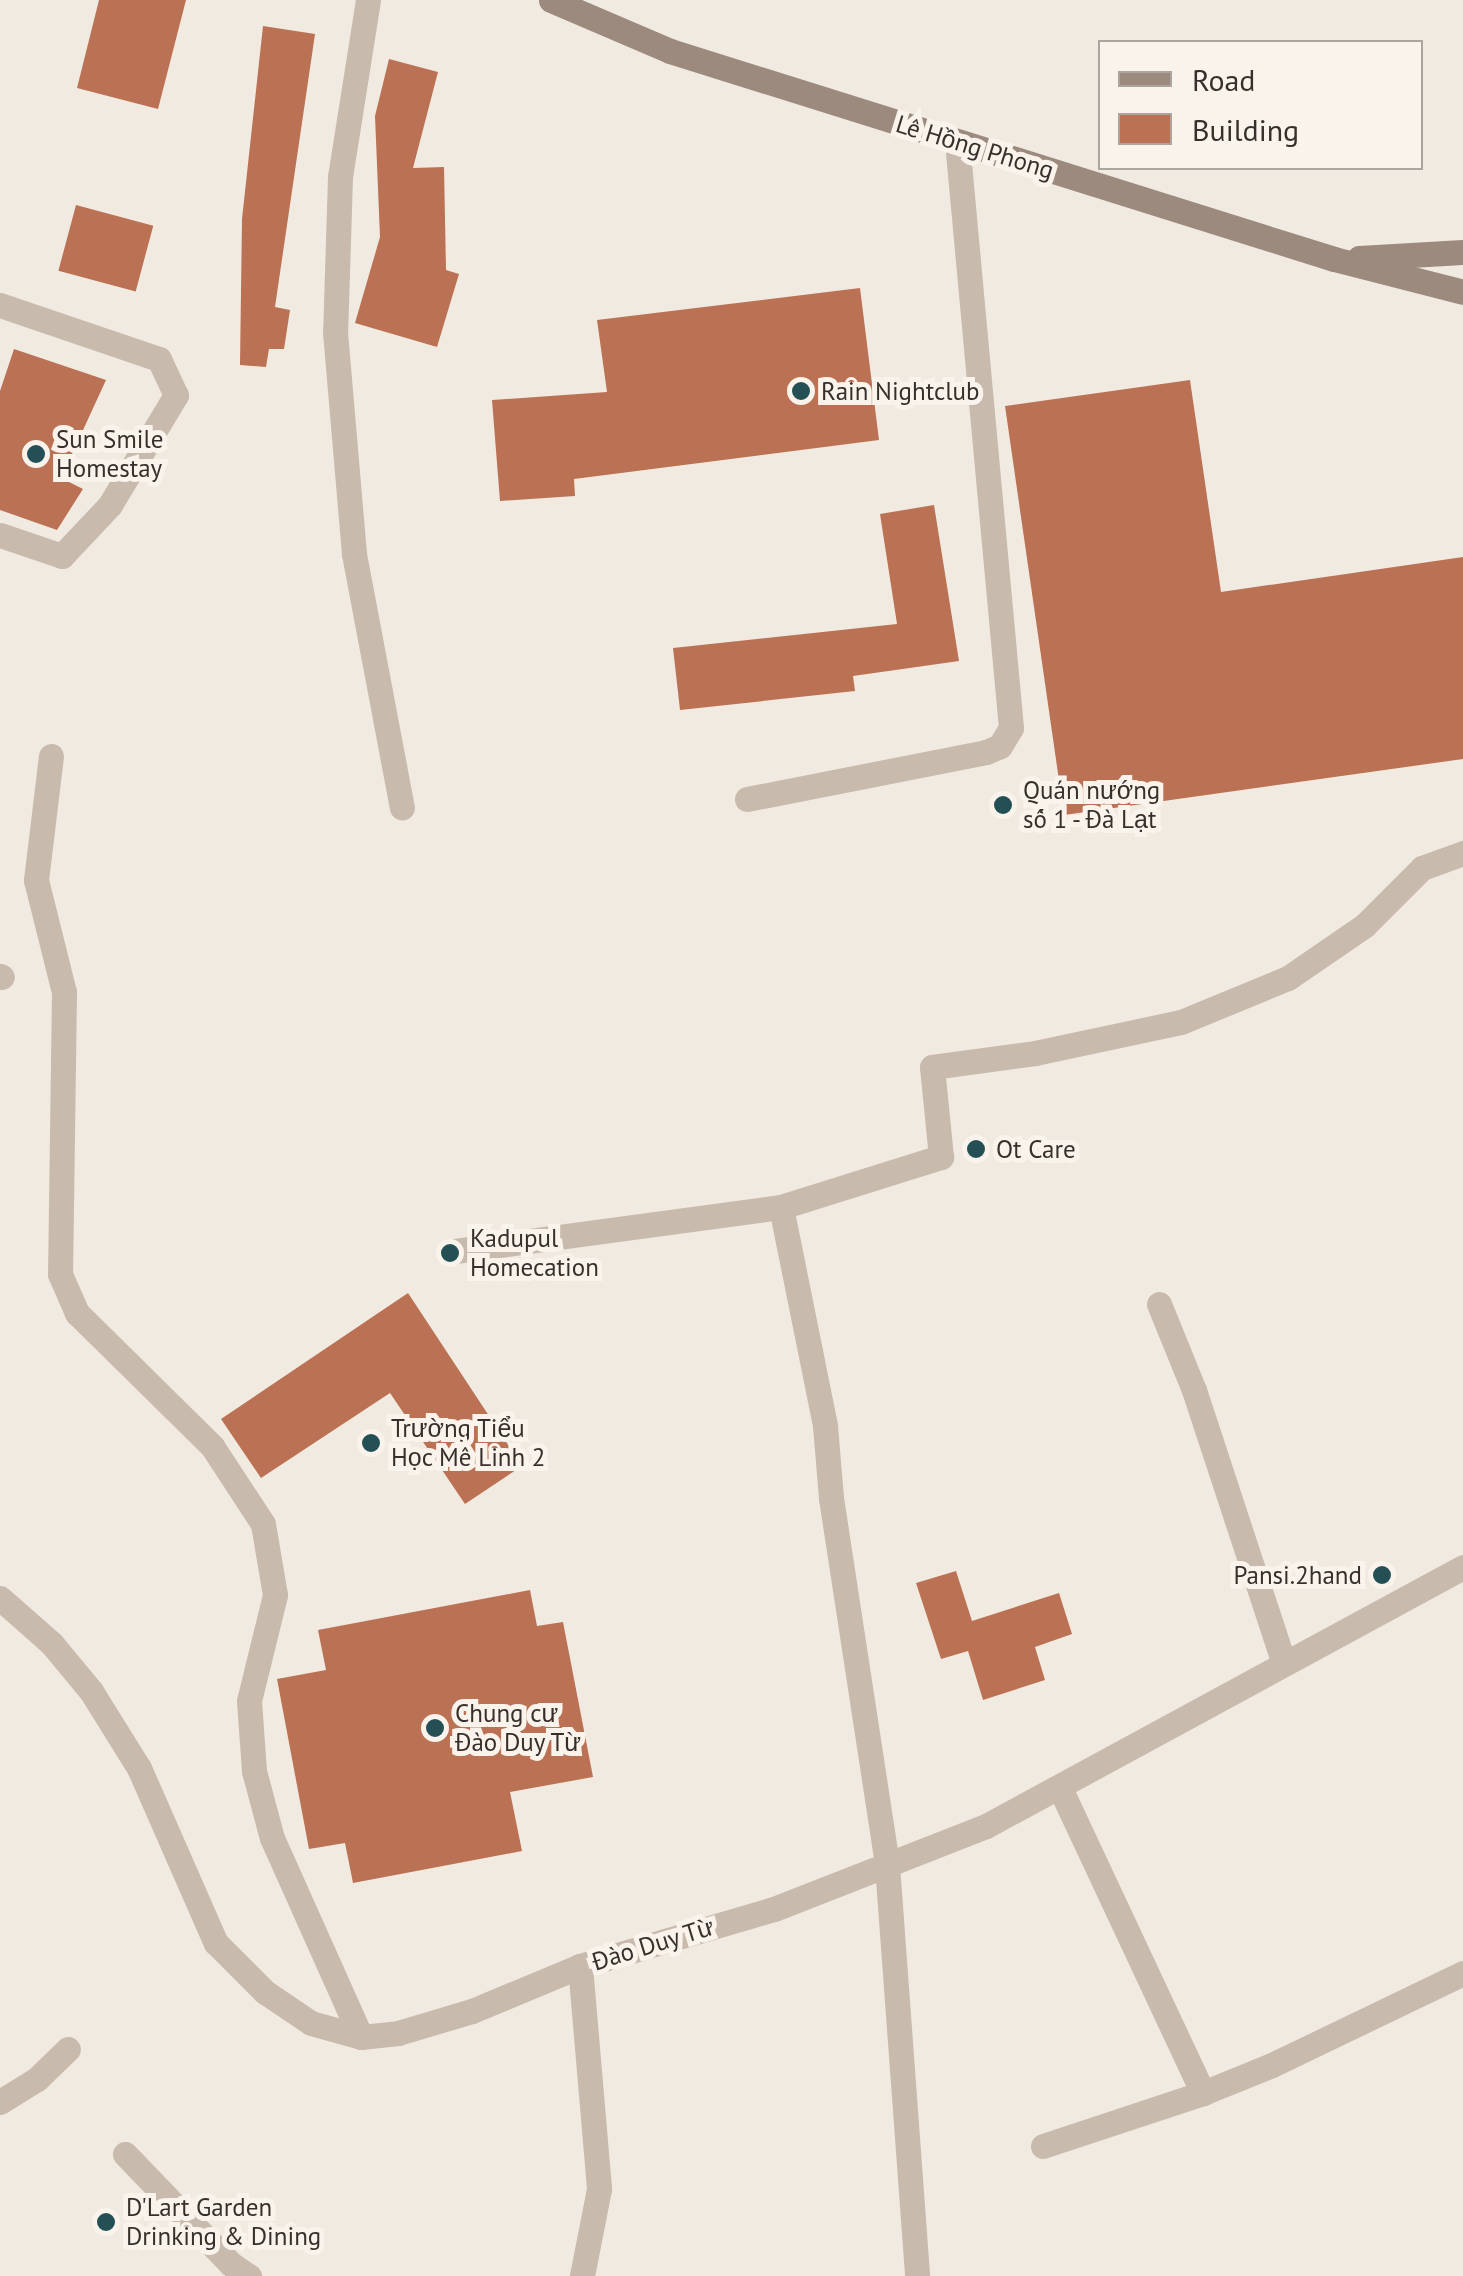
<!DOCTYPE html>
<html>
<head>
<meta charset="utf-8">
<style>
  body { margin:0 }
  #map { position:relative; width:1463px; height:2276px; overflow:hidden; background:#f1eae0; font-family:"PT Sans",sans-serif }
  div>[style] { position:absolute }
  .building>* { inset:0; background:#bb7153; transform-origin:0 0 }
  .lane>* { height:25px; margin:-12.5px; padding:0 12.5px; transform-origin:12.5px; border-radius:12.5px; background:#c8baac }
  .street>* { height:25px; margin:-12.5px; padding:0 12.5px; transform-origin:12.5px; border-radius:12.5px; background:#c8baac }
  .secondary>* { height:25px; margin:-12.5px; padding:0 12.5px; transform-origin:12.5px; border-radius:12.5px; background:#9c8a7e }
  .dots>* { width:28px; height:28px; translate:-50% -50%; box-sizing:border-box; border:5px solid #f9f3ec; border-radius:50% }
  span { translate:-50% -50%; white-space:nowrap; text-align:center; line-height:1.15; -webkit-text-stroke:10px #f9f3ec; paint-order:stroke }
  .street-label { font-size:25px; color:#372f2b }
  .poi-label { font-size:25px; color:#372f2b }
  .left { translate:0 -50%; text-align:left }
  .right { translate:-100% -50%; text-align:right }
  .legend { position:absolute; left:1098px; top:40px; width:325px; height:130px; box-sizing:border-box; background:#f9f3ec; border:2px solid #aba59f; margin:0; padding:12px 18px; list-style:none; font-size:30px; color:#372f2b }
  .legend li { display:flex; align-items:center; gap:20px; height:50px }
  .legend b { width:50px; border:2px solid #aba59f }
</style>
</head>
<body>
<div id="map">
  <div class="building">
    <div style="clip-path:polygon(99px 0,186px 0,158px 109px,77px 88px)"></div>
    <div style="clip-path:polygon(263px 26px,315px 34px,275px 307px,290px 310px,284px 349px,269px 349px,266px 367px,240px 365px,242px 219px)"></div>
    <div style="clip-path:polygon(389px 59px,438px 72px,413px 168px,444px 167px,446px 270px,459px 274px,437px 347px,355px 323px,380px 237px,375px 116px)"></div>
    <div style="left:76px;top:205px;width:80px;height:68px;rotate:15deg"></div>
    <div style="clip-path:polygon(860px 288px,879px 440px,574px 479px,575px 496px,500px 501px,492px 400px,607px 392px,597px 320px)"></div>
    <div style="clip-path:polygon(14px 349px,106px 380px,61px 478px,83px 489px,57px 530px,0 510px,0 391px)"></div>
    <div style="clip-path:polygon(1190px 380px,1221px 592px,1463px 557px,1463px 759px,1064px 815px,1005px 406px)"></div>
    <div style="clip-path:polygon(934px 505px,959px 661px,853px 676px,855px 691px,680px 710px,673px 648px,897px 624px,880px 514px)"></div>
    <div style="clip-path:polygon(408px 1293px,522px 1466px,465px 1504px,390px 1393px,261px 1478px,221px 1419px)"></div>
    <div style="clip-path:polygon(956px 1571px,972px 1621px,1059px 1593px,1072px 1634px,1035px 1647px,1045px 1680px,983px 1700px,968px 1651px,941px 1659px,916px 1583px)"></div>
    <div style="clip-path:polygon(530px 1590px,537px 1626px,563px 1622px,593px 1777px,510px 1792px,522px 1851px,353px 1883px,345px 1843px,309px 1849px,277px 1679px,326px 1670px,318px 1630px)"></div>
  </div>
  <div class="lane">
    <div style="left:368px;top:0;width:179px;rotate:99deg"></div>
    <div style="left:340px;top:177px;width:155px;rotate:91.8deg"></div>
    <div style="left:335px;top:332px;width:223px;rotate:85.1deg"></div>
    <div style="left:354px;top:554px;width:258px;rotate:79.3deg"></div>
    <div style="left:0;top:305px;width:168px;rotate:18.8deg"></div>
    <div style="left:159px;top:359px;width:40px;rotate:65deg"></div>
    <div style="left:176px;top:395px;width:128px;rotate:121deg"></div>
    <div style="left:110px;top:505px;width:70px;rotate:133.3deg"></div>
    <div style="left:62px;top:556px;width:65px;rotate:-161.3deg"></div>
    <div style="left:51px;top:756px;width:125px;rotate:96.9deg"></div>
    <div style="left:36px;top:880px;width:115px;rotate:76deg"></div>
    <div style="left:64px;top:992px;width:282px;rotate:90.8deg"></div>
    <div style="left:60px;top:1274px;width:43px;rotate:66.4deg"></div>
    <div style="left:77px;top:1313px;width:190px;rotate:44.6deg"></div>
    <div style="left:212px;top:1446px;width:93px;rotate:56.8deg"></div>
    <div style="left:263px;top:1524px;width:72px;rotate:80.4deg"></div>
    <div style="left:275px;top:1595px;width:109px;rotate:103.8deg"></div>
    <div style="left:249px;top:1701px;width:70px;rotate:85.9deg"></div>
    <div style="left:254px;top:1771px;width:69px;rotate:75deg"></div>
    <div style="left:272px;top:1838px;width:218px;rotate:65.9deg"></div>
    <div style="left:747px;top:799px;width:244px;rotate:-11.1deg"></div>
    <div style="left:986px;top:752px;width:15px;rotate:-23deg"></div>
    <div style="left:1000px;top:746px;width:21px;rotate:-59deg"></div>
    <div style="left:1011px;top:728px;width:589px;rotate:-95.26deg"></div>
    <div style="left:0;top:976px;width:2px;rotate:27deg"></div>
    <div style="left:781px;top:1207px;width:223px;rotate:78.6deg"></div>
    <div style="left:825px;top:1426px;width:72px;rotate:85.2deg"></div>
    <div style="left:831px;top:1498px;width:371px;rotate:81.3deg"></div>
    <div style="left:887px;top:1865px;width:412px;rotate:85.8deg"></div>
    <div style="left:455px;top:1251px;width:329px;rotate:-7.7deg"></div>
    <div style="left:781px;top:1207px;width:168px;rotate:-17.4deg"></div>
    <div style="left:941px;top:1157px;width:90px;rotate:-95.7deg"></div>
    <div style="left:932px;top:1067px;width:104px;rotate:-7.7deg"></div>
    <div style="left:1035px;top:1053px;width:149px;rotate:-12deg"></div>
    <div style="left:1181px;top:1022px;width:116px;rotate:-22.4deg"></div>
    <div style="left:1288px;top:978px;width:93px;rotate:-34.5deg"></div>
    <div style="left:1365px;top:925px;width:81px;rotate:-45deg"></div>
    <div style="left:1422px;top:868px;width:44px;rotate:-20.1deg"></div>
    <div style="left:1159px;top:1304px;width:93px;rotate:67.9deg"></div>
    <div style="left:1194px;top:1390px;width:288px;rotate:71.8deg"></div>
    <div style="left:1060px;top:1788px;width:337px;rotate:64.9deg"></div>
    <div style="left:580px;top:1966px;width:224px;rotate:85.1deg"></div>
    <div style="left:599px;top:2189px;width:89px;rotate:101.1deg"></div>
    <div style="left:0;top:2102px;width:44px;rotate:-31.9deg"></div>
    <div style="left:37px;top:2079px;width:43px;rotate:-44.1deg"></div>
    <div style="left:1043px;top:2146px;width:169px;rotate:-18.3deg"></div>
    <div style="left:1203px;top:2093px;width:74px;rotate:-22.1deg"></div>
    <div style="left:1272px;top:2065px;width:212px;rotate:-25.7deg"></div>
    <div style="left:125px;top:2154px;width:153px;rotate:46.1deg"></div>
    <div style="left:231px;top:2264px;width:22px;rotate:34deg"></div>
  </div>
  <div class="street">
    <div style="left:0;top:1598px;width:69px;rotate:41.5deg"></div>
    <div style="left:52px;top:1644px;width:61px;rotate:50.3deg"></div>
    <div style="left:91px;top:1691px;width:91px;rotate:58.1deg"></div>
    <div style="left:139px;top:1768px;width:191px;rotate:66.3deg"></div>
    <div style="left:216px;top:1943px;width:69px;rotate:45deg"></div>
    <div style="left:265px;top:1992px;width:55px;rotate:34deg"></div>
    <div style="left:311px;top:2023px;width:52px;rotate:15.6deg"></div>
    <div style="left:361px;top:2037px;width:37px;rotate:-6deg"></div>
    <div style="left:398px;top:2033px;width:77px;rotate:-16.6deg"></div>
    <div style="left:472px;top:2011px;width:117px;rotate:-22.6deg"></div>
    <div style="left:580px;top:1966px;width:202px;rotate:-16.4deg"></div>
    <div style="left:774px;top:1909px;width:228px;rotate:-21.4deg"></div>
    <div style="left:986px;top:1826px;width:543px;rotate:-28.5deg"></div>
  </div>
  <div class="secondary">
    <div style="left:551px;top:0;width:129px;rotate:23.2deg"></div>
    <div style="left:670px;top:51px;width:696px;rotate:17.39deg"></div>
    <div style="left:1334px;top:259px;width:133px;rotate:14.3deg"></div>
    <div style="left:1359px;top:258px;width:104px;rotate:-3.3deg"></div>
  </div>
  <div class="dots">
    <div style="left:801px;top:391px;background:#245055"></div>
    <div style="left:36px;top:454px;background:#245055"></div>
    <div style="left:1003px;top:805px;background:#245055"></div>
    <div style="left:976px;top:1149px;background:#245055"></div>
    <div style="left:450px;top:1253px;background:#245055"></div>
    <div style="left:371px;top:1443px;background:#245055"></div>
    <div style="left:1382px;top:1575px;background:#245055"></div>
    <div style="left:435px;top:1728px;background:#245055"></div>
    <div style="left:106px;top:2222px;background:#245055"></div>
  </div>
  <div class="street-label">
    <span style="left:975px;top:147px;rotate:17deg">Lê Hồng Phong</span>
    <span style="left:653px;top:1944px;rotate:-17deg">Đào Duy Từ</span>
  </div>
  <div class="poi-label">
    <span class="left" style="left:821px;top:391px">Rain Nightclub</span>
    <span class="left" style="left:56px;top:454px">Sun Smile<br>Homestay</span>
    <span class="left" style="left:1023px;top:805px">Quán nướng<br>số 1 - Đà Lạt</span>
    <span class="left" style="left:996px;top:1149px">Ot Care</span>
    <span class="left" style="left:470px;top:1253px">Kadupul<br>Homecation</span>
    <span class="left" style="left:391px;top:1443px">Trường Tiểu<br>Học Mê Linh 2</span>
    <span class="right" style="left:1362px;top:1575px">Pansi.2hand</span>
    <span class="left" style="left:455px;top:1728px">Chung cư<br>Đào Duy Từ</span>
    <span class="left" style="left:126px;top:2222px">D'Lart Garden<br>Drinking &amp; Dining</span>
  </div>
  <ul class="legend">
  <li><b style="height:12px;background:#9c8a7e"></b>Road</li>
  <li><b style="height:28px;background:#bb7153"></b>Building</li>
  </ul>
</div>
</body>
</html>
